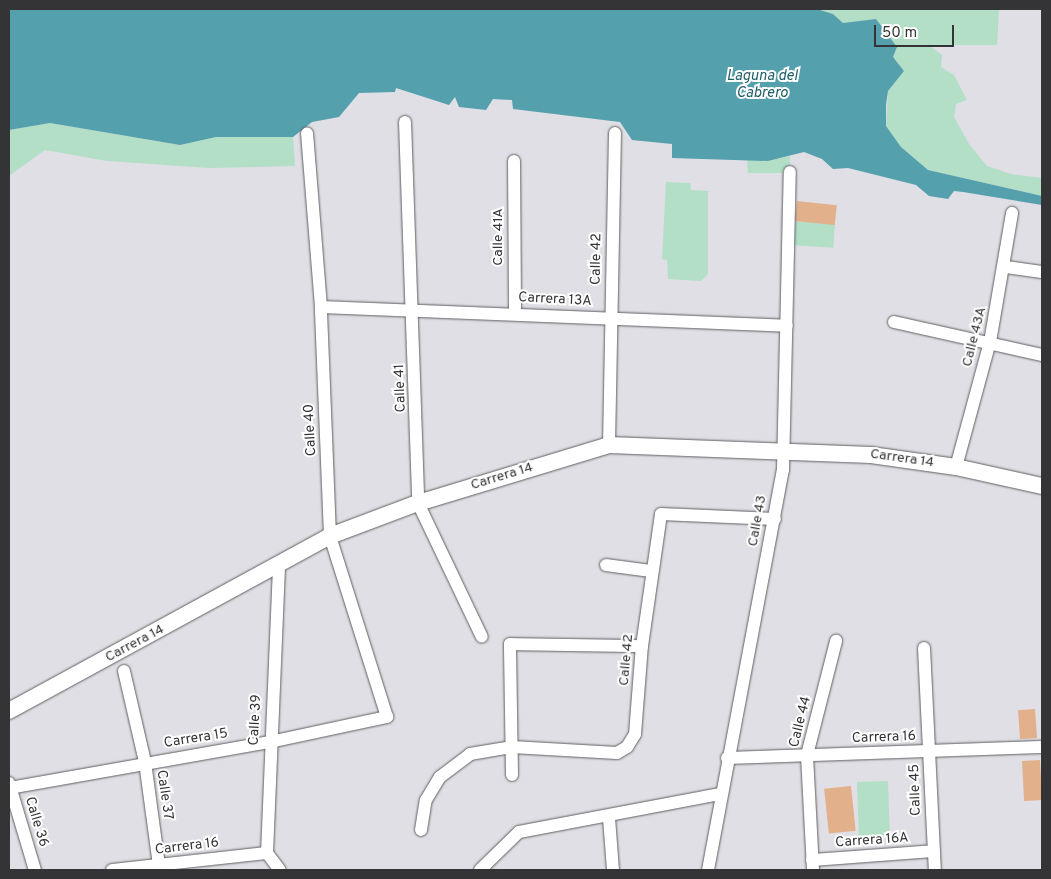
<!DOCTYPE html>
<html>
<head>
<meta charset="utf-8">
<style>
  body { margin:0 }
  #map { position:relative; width:1051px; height:879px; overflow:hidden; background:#dfdfe5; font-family:Overpass,sans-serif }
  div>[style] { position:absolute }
  .green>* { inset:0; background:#b2dfc6; transform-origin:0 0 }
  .water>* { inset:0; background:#54a0ac }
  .building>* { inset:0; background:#e3b08c; transform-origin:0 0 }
  .roads { filter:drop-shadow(0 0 1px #5e5f63) drop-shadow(0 0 1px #5e5f63) }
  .minor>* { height:12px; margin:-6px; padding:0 6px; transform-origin:6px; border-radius:6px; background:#fff }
  .major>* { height:16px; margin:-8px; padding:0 8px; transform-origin:8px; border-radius:8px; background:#fff }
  span { translate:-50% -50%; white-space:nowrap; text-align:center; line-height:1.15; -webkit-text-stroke:4px #fff; paint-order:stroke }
  .street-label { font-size:14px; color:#343436 }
  .water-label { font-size:15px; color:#205f68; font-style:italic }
  .frame { position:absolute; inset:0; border:10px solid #343436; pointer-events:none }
  .scale { position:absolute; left:874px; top:25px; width:80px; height:22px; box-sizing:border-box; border:2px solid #343436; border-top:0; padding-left:6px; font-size:15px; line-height:18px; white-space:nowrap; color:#343436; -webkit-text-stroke:4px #fff; paint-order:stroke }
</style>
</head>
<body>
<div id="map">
  <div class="green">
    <div style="clip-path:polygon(817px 9px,999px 9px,997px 45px,929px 45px,942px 55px,941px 67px,954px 75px,967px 100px,956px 104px,954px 117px,969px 144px,987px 166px,1011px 174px,1042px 178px,1042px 196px,928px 170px,901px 147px,886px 126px,888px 91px,904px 71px,893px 57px,897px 47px,876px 19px,843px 23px,833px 14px)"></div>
    <div style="clip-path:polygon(50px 123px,180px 145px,216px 137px,293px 137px,295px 166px,209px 168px,107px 161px,45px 150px,9px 176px,9px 130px)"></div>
    <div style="clip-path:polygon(790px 156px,790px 170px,784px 173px,748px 173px,747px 159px,768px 161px)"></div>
    <div style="clip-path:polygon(666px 182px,690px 183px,691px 190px,708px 191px,708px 274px,701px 281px,668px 279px,667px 260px,662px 259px)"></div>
    <div style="left:793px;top:221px;width:42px;height:24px;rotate:4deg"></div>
    <div style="left:888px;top:781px;width:54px;height:31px;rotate:88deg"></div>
  </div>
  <div class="water">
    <div style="clip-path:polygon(9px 9px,817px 9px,833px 14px,843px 23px,876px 19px,897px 47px,893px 57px,904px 71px,888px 91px,886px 105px,886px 126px,901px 147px,928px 170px,1042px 196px,1042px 205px,963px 192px,954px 191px,948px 199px,929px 196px,916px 185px,848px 168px,833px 169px,822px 159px,804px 152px,768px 161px,672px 158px,672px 144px,632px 140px,620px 122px,513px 109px,512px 100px,493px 99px,486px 110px,459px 107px,455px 97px,449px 105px,396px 88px,395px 92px,359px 93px,339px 117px,312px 122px,293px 137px,216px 137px,180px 145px,50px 123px,9px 130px)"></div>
  </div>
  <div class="building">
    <div style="left:797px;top:201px;width:40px;height:20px;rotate:6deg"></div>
    <div style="left:1035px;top:709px;width:29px;height:17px;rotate:86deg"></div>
    <div style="left:1040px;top:760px;width:40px;height:18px;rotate:87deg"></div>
    <div style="left:851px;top:786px;width:45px;height:27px;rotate:84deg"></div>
  </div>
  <div class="roads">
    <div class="minor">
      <div style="left:405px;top:122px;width:381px;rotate:88deg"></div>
      <div style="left:418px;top:503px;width:148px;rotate:64.5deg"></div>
      <div style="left:514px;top:161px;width:152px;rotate:89.6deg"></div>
      <div style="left:1006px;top:267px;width:36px;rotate:8deg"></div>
      <div style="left:321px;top:307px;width:466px;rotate:2.3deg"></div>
      <div style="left:894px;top:322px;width:152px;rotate:12.6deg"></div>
      <div style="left:609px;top:445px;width:312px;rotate:-88.9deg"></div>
      <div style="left:956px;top:467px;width:130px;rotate:-74.8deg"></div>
      <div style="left:990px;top:342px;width:131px;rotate:-80.3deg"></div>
      <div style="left:606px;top:565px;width:45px;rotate:7.6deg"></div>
      <div style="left:279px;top:567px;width:286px;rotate:92.4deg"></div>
      <div style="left:267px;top:853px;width:21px;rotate:53deg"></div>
      <div style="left:924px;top:648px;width:222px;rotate:87.2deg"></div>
      <div style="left:124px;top:671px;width:93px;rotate:77deg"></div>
      <div style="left:145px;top:762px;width:104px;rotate:82.3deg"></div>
      <div style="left:727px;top:758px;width:315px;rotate:-2deg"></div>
      <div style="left:512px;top:775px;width:131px;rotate:-90.9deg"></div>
      <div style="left:510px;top:644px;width:132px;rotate:0.9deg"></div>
      <div style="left:9px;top:783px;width:91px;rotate:73.4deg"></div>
      <div style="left:9px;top:788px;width:265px;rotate:-10deg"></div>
      <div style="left:270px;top:742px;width:120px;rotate:-12.1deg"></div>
      <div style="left:387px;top:717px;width:190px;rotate:-107.5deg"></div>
      <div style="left:330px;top:536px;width:229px;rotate:-92.3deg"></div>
      <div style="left:321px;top:307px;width:174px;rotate:-94.6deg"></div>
      <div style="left:609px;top:818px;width:52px;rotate:85.6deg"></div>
      <div style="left:421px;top:830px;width:30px;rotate:-81deg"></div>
      <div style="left:426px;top:800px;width:27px;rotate:-59deg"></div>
      <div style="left:440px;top:777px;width:38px;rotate:-37deg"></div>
      <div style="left:470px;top:754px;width:43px;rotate:-9.5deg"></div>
      <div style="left:512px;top:747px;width:105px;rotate:3.3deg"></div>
      <div style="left:617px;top:753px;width:12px;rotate:-31deg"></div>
      <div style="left:627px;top:747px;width:15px;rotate:-58deg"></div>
      <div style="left:635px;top:734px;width:88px;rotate:-85.5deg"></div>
      <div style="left:642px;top:646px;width:133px;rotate:-81.8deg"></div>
      <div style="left:661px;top:514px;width:114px;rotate:2.5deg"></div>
      <div style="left:812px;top:860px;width:122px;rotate:-4.2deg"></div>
      <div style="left:112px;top:870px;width:156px;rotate:-6.3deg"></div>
      <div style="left:480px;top:870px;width:54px;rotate:-44.3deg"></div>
      <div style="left:519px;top:832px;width:205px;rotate:-10.7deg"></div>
      <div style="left:708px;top:870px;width:407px;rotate:-79.4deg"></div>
      <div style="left:783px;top:470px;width:298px;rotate:-88.7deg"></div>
      <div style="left:813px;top:870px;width:115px;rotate:-93deg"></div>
      <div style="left:807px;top:755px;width:118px;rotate:-75.7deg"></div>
    </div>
    <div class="major">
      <div style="left:9px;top:711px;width:366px;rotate:-28.6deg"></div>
      <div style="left:330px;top:536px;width:94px;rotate:-20.6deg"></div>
      <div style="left:418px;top:503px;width:200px;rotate:-16.9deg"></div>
      <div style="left:609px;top:445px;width:262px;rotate:2.2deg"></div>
      <div style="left:871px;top:455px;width:86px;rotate:8deg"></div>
      <div style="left:956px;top:467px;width:88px;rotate:12.5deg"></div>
    </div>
  </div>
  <div class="street-label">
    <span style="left:499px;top:237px;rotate:-90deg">Calle 41A</span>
    <span style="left:597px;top:259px;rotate:-89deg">Calle 42</span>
    <span style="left:555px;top:300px;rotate:3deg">Carrera 13A</span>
    <span style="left:975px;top:337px;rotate:-76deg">Calle 43A</span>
    <span style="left:401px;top:388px;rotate:-92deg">Calle 41</span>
    <span style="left:311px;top:430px;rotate:-93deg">Calle 40</span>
    <span style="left:902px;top:459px;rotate:8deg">Carrera 14</span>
    <span style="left:502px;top:477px;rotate:-17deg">Carrera 14</span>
    <span style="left:758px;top:521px;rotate:-80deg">Calle 43</span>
    <span style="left:135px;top:644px;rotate:-28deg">Carrera 14</span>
    <span style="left:627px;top:660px;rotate:-85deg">Calle 42</span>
    <span style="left:256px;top:720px;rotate:-87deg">Calle 39</span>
    <span style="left:801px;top:722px;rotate:-76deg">Calle 44</span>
    <span style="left:884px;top:738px;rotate:-2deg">Carrera 16</span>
    <span style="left:196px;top:739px;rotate:-9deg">Carrera 15</span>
    <span style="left:916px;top:790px;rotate:-92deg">Calle 45</span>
    <span style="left:164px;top:795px;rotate:82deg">Calle 37</span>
    <span style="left:36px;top:822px;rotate:73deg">Calle 36</span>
    <span style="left:872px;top:841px;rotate:-4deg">Carrera 16A</span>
    <span style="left:187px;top:847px;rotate:-7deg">Carrera 16</span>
  </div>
  <div class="water-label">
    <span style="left:762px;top:85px">Laguna del<br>Cabrero</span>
  </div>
  <div class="frame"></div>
  <div class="scale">50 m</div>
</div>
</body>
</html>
